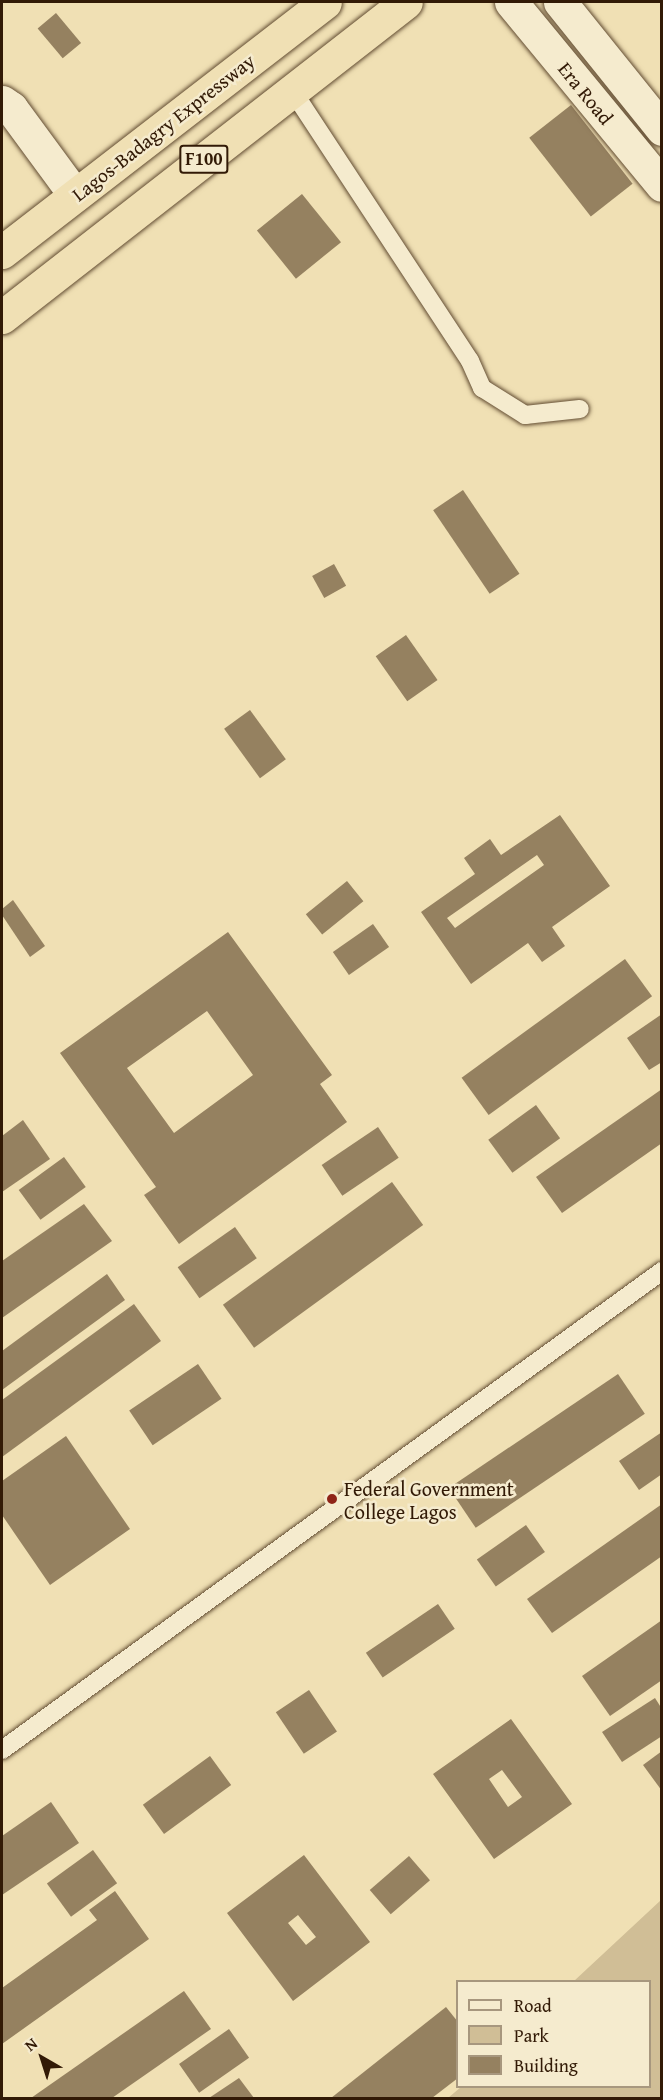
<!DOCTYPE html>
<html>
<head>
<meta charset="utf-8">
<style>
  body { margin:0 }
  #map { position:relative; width:663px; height:2100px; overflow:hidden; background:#f0e0b4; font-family:"Gentium Book Plus",serif }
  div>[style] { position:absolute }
  .green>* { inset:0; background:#d0be96 }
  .building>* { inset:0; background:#958160; transform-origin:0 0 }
  .roads { filter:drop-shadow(0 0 2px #624c32) drop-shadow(0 0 2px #624c32) }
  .service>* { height:18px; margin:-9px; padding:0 9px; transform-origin:9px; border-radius:9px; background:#f5ebce }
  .minor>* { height:33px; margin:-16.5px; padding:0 16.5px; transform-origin:16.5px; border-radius:16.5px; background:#f5ebce }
  .secondary>* { height:33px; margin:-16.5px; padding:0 16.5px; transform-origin:16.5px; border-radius:16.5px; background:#f5ebce }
  .trunk>* { height:33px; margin:-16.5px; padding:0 16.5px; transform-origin:16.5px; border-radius:16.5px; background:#f0e0b4 }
  .dots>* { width:16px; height:16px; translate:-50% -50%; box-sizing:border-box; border:3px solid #f5ebce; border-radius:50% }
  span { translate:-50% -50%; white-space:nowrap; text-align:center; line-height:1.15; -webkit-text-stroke:5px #f5ebce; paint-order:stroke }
  .shield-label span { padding:2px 4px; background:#f5ebce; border:2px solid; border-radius:4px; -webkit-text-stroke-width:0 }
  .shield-label { font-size:18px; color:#321a06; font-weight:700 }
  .street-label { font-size:20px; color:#321a06 }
  .poi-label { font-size:20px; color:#321a06 }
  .left { translate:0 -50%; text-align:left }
  .frame { position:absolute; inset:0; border:3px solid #321a06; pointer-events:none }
  .legend { position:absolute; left:456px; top:1980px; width:195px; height:108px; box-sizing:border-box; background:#f5ebce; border:2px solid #a7977e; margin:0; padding:8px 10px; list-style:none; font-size:18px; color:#321a06 }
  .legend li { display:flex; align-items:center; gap:12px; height:30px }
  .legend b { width:30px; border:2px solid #a7977e }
  .north { position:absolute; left:12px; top:2028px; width:60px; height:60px; -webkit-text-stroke:4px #f5ebce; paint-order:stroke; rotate:321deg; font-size:16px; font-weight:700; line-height:24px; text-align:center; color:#321a06 }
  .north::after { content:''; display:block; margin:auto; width:21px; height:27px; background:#321a06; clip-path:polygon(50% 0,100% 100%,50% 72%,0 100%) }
</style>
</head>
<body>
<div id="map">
  <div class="green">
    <div style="clip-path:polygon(661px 1900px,661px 2098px,448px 2098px,461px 2087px,650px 2086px,650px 1982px,574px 1981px)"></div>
  </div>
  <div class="building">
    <div style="left:56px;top:13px;width:39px;height:24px;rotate:50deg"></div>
    <div style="left:571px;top:105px;width:100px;height:53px;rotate:52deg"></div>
    <div style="left:302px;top:194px;width:62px;height:58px;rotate:51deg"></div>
    <div style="left:463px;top:490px;width:101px;height:36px;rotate:56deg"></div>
    <div style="left:334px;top:564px;width:25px;height:25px;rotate:61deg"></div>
    <div style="left:406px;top:635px;width:55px;height:37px;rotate:55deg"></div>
    <div style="left:250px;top:710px;width:61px;height:32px;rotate:54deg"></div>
    <div style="clip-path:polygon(evenodd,560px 815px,610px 886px,552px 927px,565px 946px,542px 962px,528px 943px,471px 984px,421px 912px,475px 874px,464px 858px,490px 839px,501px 855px,560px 815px,537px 855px,544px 865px,455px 928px,447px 918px,537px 855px)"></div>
    <div style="left:347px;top:881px;width:26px;height:53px;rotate:51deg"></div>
    <div style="clip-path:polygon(13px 900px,45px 946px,30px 957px,2px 915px,2px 909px)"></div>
    <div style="left:373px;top:924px;width:28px;height:49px;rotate:55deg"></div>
    <div style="clip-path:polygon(evenodd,228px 932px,332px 1075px,320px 1084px,347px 1122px,179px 1244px,144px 1195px,156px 1187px,60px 1053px,228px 932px,207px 1011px,253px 1075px,174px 1133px,127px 1068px,207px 1011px)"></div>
    <div style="left:625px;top:959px;width:46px;height:202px;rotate:54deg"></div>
    <div style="clip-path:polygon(662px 1014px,662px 1062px,649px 1070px,627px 1038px)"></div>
    <div style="clip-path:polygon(662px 1089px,662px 1143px,562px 1213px,536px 1177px)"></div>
    <div style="left:536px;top:1105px;width:41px;height:59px;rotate:54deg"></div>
    <div style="clip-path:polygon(23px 1120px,50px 1159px,2px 1192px,2px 1136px)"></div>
    <div style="left:378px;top:1127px;width:37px;height:68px;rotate:56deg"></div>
    <div style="left:64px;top:1157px;width:37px;height:56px;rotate:54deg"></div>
    <div style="left:392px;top:1182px;width:53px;height:209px;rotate:54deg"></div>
    <div style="clip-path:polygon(84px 1204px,112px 1241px,2px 1318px,2px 1261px)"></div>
    <div style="left:235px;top:1227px;width:38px;height:70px;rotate:55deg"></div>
    <div style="clip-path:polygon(107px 1274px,125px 1300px,2px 1390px,2px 1351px)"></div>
    <div style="clip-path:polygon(134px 1304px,161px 1341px,2px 1457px,2px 1400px)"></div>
    <div style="left:198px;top:1364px;width:42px;height:83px;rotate:56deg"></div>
    <div style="left:618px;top:1374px;width:48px;height:204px;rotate:56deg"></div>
    <div style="clip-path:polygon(662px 1432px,662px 1474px,639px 1490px,619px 1461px)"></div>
    <div style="clip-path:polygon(66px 1436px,130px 1529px,50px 1585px,2px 1515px,2px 1481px)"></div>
    <div style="clip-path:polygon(662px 1504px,662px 1556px,552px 1633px,527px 1599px)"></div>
    <div style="left:526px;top:1525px;width:33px;height:60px;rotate:55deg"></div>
    <div style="left:438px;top:1604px;width:30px;height:87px;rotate:56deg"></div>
    <div style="clip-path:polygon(662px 1620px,662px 1680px,610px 1716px,582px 1676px)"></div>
    <div style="left:309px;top:1690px;width:50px;height:40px;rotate:56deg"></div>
    <div style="clip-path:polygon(655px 1698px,662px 1709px,662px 1736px,622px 1762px,602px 1732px)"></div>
    <div style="clip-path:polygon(evenodd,511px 1719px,572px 1804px,494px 1859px,433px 1774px,511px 1719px,502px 1770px,522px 1797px,508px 1807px,489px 1779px,502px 1770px)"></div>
    <div style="clip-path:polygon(662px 1751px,662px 1791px,643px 1765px)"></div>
    <div style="left:210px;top:1756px;width:36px;height:83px;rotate:54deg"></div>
    <div style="clip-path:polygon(51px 1802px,79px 1843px,2px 1895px,2px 1836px)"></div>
    <div style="left:93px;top:1850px;width:41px;height:57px;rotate:54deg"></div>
    <div style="clip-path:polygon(evenodd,304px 1855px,370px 1942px,293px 2001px,227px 1913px,304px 1855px,298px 1915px,316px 1937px,306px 1945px,288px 1923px,298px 1915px)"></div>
    <div style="left:409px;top:1856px;width:32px;height:52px;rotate:49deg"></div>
    <div style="clip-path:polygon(115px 1891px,149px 1939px,2px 2044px,2px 1988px,97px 1920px,89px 1910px)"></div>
    <div style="clip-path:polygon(184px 1991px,211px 2029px,112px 2098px,31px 2098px)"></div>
    <div style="clip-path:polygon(446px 2007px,458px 2022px,458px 2078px,432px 2098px,331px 2098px)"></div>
    <div style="left:229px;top:2029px;width:35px;height:61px;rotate:55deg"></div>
    <div style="clip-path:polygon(239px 2078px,254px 2098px,209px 2098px)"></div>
  </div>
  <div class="roads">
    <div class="service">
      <div style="left:292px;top:90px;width:324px;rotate:56.7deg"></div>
      <div style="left:470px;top:361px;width:30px;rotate:66deg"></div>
      <div style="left:482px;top:388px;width:51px;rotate:32.1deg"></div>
      <div style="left:525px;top:415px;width:55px;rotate:-6.2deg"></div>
      <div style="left:2px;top:1750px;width:816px;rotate:-35.97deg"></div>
    </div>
    <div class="minor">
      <div style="left:2px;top:102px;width:11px;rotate:34deg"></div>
      <div style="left:11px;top:108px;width:108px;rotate:53.7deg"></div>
    </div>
    <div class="secondary">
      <div style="left:511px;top:2px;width:237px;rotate:50.5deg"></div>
      <div style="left:560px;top:2px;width:163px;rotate:51.2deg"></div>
    </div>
    <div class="trunk">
      <div style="left:2px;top:252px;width:408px;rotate:-37.7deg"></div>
      <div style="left:2px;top:317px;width:512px;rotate:-37.94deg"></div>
    </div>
  </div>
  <div class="dots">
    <div style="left:332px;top:1499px;background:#8f2418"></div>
  </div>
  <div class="shield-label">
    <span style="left:204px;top:159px">F100</span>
  </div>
  <div class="street-label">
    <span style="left:586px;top:93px;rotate:51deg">Era Road</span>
    <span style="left:163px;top:127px;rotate:-38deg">Lagos-Badagry Expressway</span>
  </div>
  <div class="poi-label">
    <span class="left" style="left:344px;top:1500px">Federal Government<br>College Lagos</span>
  </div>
  <div class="frame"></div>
  <ul class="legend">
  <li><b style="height:8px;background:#f5ebce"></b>Road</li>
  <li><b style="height:16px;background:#d0be96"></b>Park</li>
  <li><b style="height:16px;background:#958160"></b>Building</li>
  </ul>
  <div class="north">N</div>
</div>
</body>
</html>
